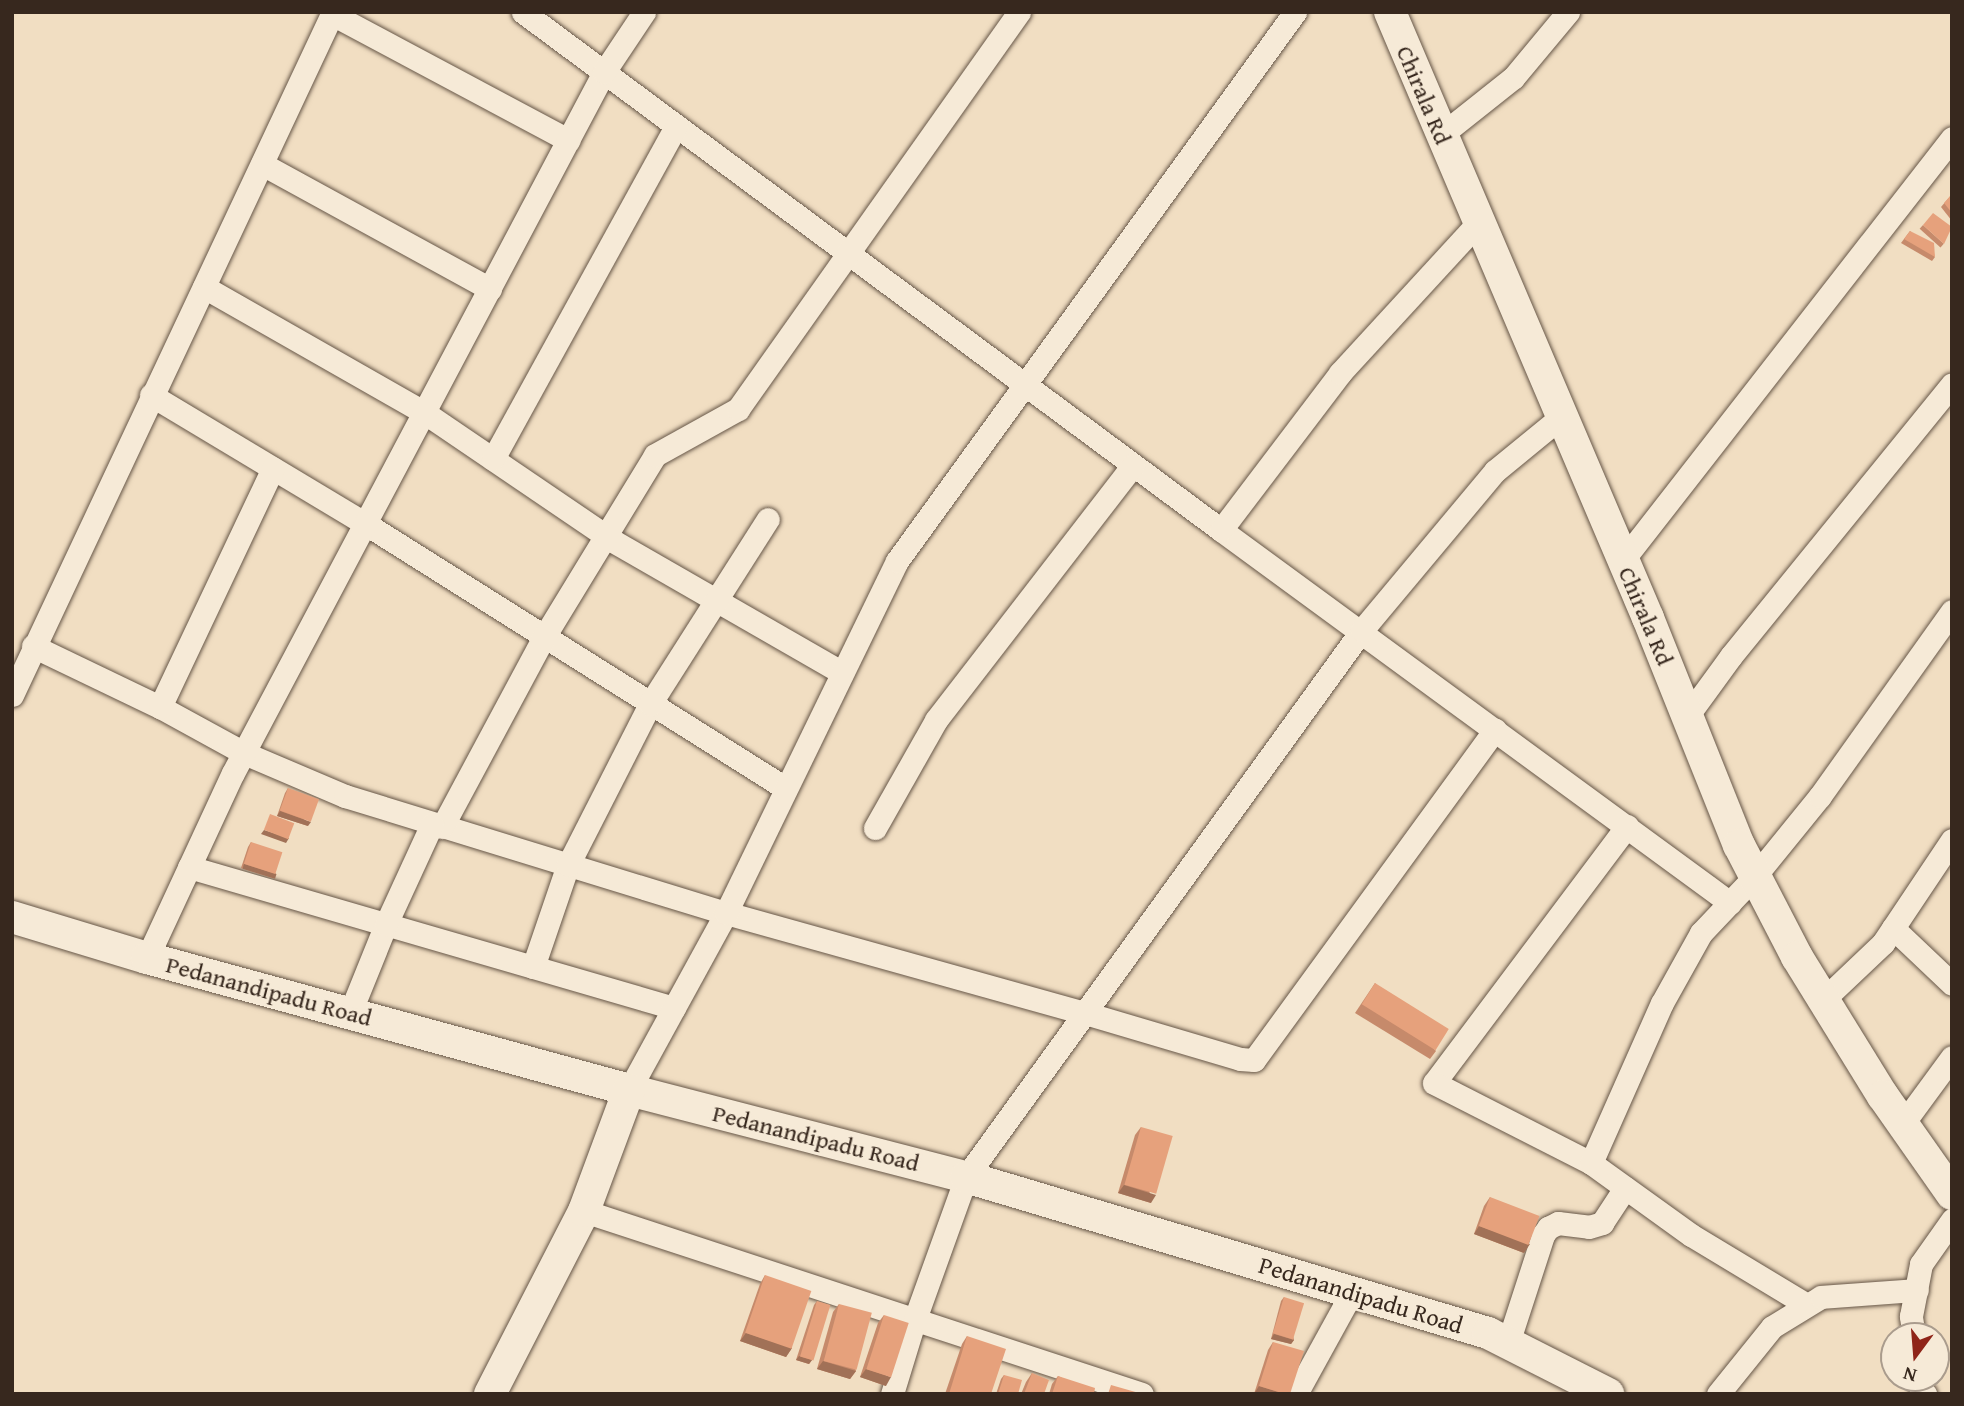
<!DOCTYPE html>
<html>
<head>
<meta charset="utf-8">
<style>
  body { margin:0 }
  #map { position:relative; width:1964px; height:1406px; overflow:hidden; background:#f1dec2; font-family:"Gentium Book Plus",serif }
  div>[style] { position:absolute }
  .roads { filter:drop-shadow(0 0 2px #665647) drop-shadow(0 0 2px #665647) }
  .street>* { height:23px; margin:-11.5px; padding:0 11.5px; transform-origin:11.5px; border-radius:11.5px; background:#f6ead7 }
  .secondary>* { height:32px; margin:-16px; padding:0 16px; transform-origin:16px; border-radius:16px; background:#f6ead7 }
  .wall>* { inset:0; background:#c68a6b; transform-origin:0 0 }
  .shaded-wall>* { inset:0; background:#a17157; transform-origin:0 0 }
  .building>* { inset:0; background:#e6a17c; transform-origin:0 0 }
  span { translate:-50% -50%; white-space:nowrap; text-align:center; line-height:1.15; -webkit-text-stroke:5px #f6ead7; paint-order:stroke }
  .street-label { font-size:24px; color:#37281e }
  .frame { position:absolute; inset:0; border:14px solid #37281e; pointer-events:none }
  .north { position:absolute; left:1880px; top:1322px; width:70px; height:70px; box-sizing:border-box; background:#f6ead7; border:2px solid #aa9c8d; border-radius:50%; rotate:196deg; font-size:19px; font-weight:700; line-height:28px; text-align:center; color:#37281e }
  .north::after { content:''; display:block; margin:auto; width:24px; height:32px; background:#8f2418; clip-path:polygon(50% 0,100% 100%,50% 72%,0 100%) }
</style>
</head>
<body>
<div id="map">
  <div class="roads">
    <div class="street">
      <div style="left:523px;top:12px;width:869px;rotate:36.58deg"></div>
      <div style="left:1221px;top:530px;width:631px;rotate:36.23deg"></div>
      <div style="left:332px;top:14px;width:268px;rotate:28.1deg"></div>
      <div style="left:1441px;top:135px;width:92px;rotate:-38.4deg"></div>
      <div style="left:1513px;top:78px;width:86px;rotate:-50.2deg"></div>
      <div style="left:262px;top:164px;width:260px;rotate:28.7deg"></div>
      <div style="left:204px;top:287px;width:254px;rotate:29.7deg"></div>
      <div style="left:425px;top:413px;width:227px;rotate:34.2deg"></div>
      <div style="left:613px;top:541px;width:263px;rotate:29.9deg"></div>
      <div style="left:151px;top:395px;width:251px;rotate:31deg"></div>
      <div style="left:366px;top:524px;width:495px;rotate:32.2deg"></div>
      <div style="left:493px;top:459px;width:380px;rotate:-61.2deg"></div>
      <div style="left:1221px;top:530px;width:197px;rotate:-52.8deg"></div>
      <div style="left:1340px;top:373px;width:204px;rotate:-47.4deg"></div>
      <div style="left:1623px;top:560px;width:535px;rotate:-52.06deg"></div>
      <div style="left:33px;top:646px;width:141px;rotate:25.7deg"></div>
      <div style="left:160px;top:707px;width:96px;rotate:28.7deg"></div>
      <div style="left:244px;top:753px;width:110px;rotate:23.1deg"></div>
      <div style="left:345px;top:796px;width:399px;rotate:17.1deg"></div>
      <div style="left:726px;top:913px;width:373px;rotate:15.6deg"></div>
      <div style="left:1085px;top:1013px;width:162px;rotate:16.5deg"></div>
      <div style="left:1240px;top:1059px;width:14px;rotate:4deg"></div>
      <div style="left:1254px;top:1060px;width:409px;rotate:-53.9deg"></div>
      <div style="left:12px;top:695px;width:755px;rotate:-64.83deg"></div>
      <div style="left:160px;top:707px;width:264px;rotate:-64.7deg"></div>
      <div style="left:1688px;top:715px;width:73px;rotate:-53.9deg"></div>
      <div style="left:1731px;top:656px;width:350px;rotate:-50.9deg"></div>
      <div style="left:1627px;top:826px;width:321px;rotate:126.9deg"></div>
      <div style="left:1434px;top:1083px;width:176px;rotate:27deg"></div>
      <div style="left:1591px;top:1163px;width:123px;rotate:35.8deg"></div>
      <div style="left:1691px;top:1235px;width:135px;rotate:31.1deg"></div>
      <div style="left:442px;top:827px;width:216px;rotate:-61.8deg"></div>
      <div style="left:544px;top:637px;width:213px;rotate:-58.6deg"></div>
      <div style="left:655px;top:455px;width:95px;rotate:-29deg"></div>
      <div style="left:738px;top:409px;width:486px;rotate:-54.7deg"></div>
      <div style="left:875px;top:828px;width:124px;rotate:-60.5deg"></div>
      <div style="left:936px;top:720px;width:322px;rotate:-52.3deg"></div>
      <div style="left:189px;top:867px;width:505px;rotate:16.21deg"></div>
      <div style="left:1893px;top:928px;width:81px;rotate:43.5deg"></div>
      <div style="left:147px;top:958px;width:204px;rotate:-65.1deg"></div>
      <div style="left:233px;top:773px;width:793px;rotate:-62.11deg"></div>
      <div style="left:604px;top:72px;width:72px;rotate:-56.3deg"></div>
      <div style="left:533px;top:967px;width:108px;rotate:-71.1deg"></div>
      <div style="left:568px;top:865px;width:181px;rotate:-63deg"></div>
      <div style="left:650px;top:704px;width:219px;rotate:-57.5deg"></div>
      <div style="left:1823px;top:1000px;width:83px;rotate:-43.5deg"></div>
      <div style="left:1883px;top:943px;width:124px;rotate:-56.2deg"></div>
      <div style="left:350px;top:1013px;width:96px;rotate:-68deg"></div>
      <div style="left:386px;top:924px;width:110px;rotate:-65.3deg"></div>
      <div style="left:629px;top:1090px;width:202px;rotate:-61.3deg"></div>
      <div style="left:726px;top:913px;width:391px;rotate:-64.1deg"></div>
      <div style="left:897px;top:561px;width:678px;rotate:-54.06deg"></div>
      <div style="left:1902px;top:1125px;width:84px;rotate:-53.7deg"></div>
      <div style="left:1591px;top:1163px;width:175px;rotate:-66.1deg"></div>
      <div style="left:1662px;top:1003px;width:80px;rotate:-60.9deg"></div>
      <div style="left:1701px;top:933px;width:79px;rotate:-46.5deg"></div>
      <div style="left:1755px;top:876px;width:103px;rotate:-50.9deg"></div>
      <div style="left:1820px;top:796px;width:227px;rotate:-54.5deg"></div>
      <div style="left:584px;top:1211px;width:587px;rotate:18.16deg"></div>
      <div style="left:1914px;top:1336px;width:20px;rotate:-99deg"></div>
      <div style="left:1911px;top:1316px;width:53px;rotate:-79.1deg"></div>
      <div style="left:1921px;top:1264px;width:54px;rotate:-54.8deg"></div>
      <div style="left:1508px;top:1343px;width:114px;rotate:-72deg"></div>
      <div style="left:1543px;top:1235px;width:9px;rotate:-54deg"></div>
      <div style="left:1548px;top:1228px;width:11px;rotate:-27deg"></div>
      <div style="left:1558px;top:1223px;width:31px;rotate:7deg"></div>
      <div style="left:1589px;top:1227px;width:14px;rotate:-17deg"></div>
      <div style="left:1602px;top:1223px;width:42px;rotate:-56.7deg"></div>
      <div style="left:1919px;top:1378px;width:12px;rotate:81deg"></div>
      <div style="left:1921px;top:1390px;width:6px;rotate:45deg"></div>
      <div style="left:892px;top:1394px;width:78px;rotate:-73deg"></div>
      <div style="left:915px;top:1319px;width:151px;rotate:-70.2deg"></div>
      <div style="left:966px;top:1177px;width:675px;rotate:-54.1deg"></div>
      <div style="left:1362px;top:630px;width:207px;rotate:-50.1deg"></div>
      <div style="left:1495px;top:471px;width:85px;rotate:-39.3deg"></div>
      <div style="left:1296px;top:1394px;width:116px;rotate:-61.2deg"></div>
      <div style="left:1718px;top:1394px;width:86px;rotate:-51.1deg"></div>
      <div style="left:1772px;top:1327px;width:57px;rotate:-31.5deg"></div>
      <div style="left:1821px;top:1297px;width:96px;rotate:-4.2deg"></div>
    </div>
    <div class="secondary">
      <div style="left:1390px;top:12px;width:659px;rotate:66.94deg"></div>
      <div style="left:1648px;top:618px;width:245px;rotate:68.2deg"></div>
      <div style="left:1739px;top:845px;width:126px;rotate:62.6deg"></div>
      <div style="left:1797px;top:957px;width:163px;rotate:58.3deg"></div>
      <div style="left:1883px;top:1096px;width:120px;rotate:54.9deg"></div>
      <div style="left:12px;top:917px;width:141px;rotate:16.9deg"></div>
      <div style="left:147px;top:958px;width:500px;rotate:15.3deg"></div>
      <div style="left:629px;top:1090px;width:348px;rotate:14.5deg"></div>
      <div style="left:966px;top:1177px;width:545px;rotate:16.64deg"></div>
      <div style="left:1488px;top:1333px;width:135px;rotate:26.9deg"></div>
      <div style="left:490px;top:1394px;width:206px;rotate:-62.8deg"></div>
      <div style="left:584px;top:1211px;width:129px;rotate:-69.6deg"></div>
    </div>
  </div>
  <div class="wall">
    <div style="clip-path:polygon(1952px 194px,1952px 221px,1941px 207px)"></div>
    <div style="left:1923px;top:225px;width:28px;height:5px;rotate:42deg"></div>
    <div style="clip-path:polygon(1910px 231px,1935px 257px,1932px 261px,1901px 243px)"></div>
    <div style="clip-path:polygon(288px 788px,308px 826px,277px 816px,285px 793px)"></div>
    <div style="clip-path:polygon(251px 842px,276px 874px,273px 878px,241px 868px,248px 847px)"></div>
    <div style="clip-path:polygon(1375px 983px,1436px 1051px,1430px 1059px,1355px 1013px)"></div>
    <div style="clip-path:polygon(1141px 1127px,1151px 1203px,1118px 1193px,1135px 1135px)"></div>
    <div style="clip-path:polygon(1490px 1197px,1524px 1253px,1474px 1234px,1484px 1206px)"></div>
    <div style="clip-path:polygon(765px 1275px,792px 1348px,786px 1357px,740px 1341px,760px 1284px)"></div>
    <div style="clip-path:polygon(1284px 1297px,1294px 1340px,1291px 1344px,1271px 1339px,1281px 1301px)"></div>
    <div style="clip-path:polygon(817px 1301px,812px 1360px,809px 1364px,796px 1360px,814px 1305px)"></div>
    <div style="clip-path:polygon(839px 1304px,856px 1371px,850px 1379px,817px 1369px,833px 1312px)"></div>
    <div style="clip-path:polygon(884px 1315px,886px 1386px,860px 1377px,878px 1323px)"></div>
    <div style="clip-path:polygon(967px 1336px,991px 1394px,945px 1394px,962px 1344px)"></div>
    <div style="clip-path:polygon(1273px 1342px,1290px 1394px,1254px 1394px,1268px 1350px)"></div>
    <div style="clip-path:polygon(1032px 1373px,1044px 1394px,1021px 1394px,1026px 1382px)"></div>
    <div style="clip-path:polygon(1004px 1375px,1018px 1394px,996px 1394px,1001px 1379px)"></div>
    <div style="clip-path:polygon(1058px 1376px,1094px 1394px,1049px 1394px,1052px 1384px)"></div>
  </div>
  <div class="shaded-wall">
    <div style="clip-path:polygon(280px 811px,311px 822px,308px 826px,277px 816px)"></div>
    <div style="clip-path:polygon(264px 830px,289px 838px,286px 843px,261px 834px)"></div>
    <div style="left:244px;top:864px;width:34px;height:5px;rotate:17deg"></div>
    <div style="clip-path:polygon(1124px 1185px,1156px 1195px,1151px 1203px,1118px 1193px)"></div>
    <div style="clip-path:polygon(1479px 1226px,1530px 1244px,1524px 1253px,1474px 1234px)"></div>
    <div style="clip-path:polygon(746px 1333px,792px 1348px,786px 1357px,740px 1341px)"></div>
    <div style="clip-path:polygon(1274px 1334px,1294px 1340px,1291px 1344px,1271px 1339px)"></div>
    <div style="clip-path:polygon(799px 1356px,812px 1360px,809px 1364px,796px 1360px)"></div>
    <div style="clip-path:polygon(823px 1361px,856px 1371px,850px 1379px,817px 1369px)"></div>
    <div style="clip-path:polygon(866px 1369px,891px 1377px,886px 1386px,860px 1377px)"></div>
    <div style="clip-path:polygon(1259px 1386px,1285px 1394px,1254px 1394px)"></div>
  </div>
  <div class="building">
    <div style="clip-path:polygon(1952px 194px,1952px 213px,1944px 203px)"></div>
    <div style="clip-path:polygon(1933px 213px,1952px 227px,1944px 244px,1923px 225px)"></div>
    <div style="clip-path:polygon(1910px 231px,1934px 243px,1935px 257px,1904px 239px)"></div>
    <div style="left:288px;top:788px;width:33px;height:24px;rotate:20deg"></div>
    <div style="left:270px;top:814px;width:26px;height:17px;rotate:21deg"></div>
    <div style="left:251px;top:842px;width:33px;height:23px;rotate:18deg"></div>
    <div style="left:1375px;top:983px;width:87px;height:25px;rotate:32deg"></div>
    <div style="left:1141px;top:1127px;width:33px;height:60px;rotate:16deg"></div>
    <div style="left:1490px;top:1197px;width:53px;height:31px;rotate:21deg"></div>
    <div style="left:765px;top:1275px;width:49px;height:61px;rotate:19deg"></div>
    <div style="left:1284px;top:1297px;width:21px;height:38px;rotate:17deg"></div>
    <div style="left:817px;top:1301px;width:14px;height:58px;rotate:17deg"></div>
    <div style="left:839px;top:1304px;width:34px;height:59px;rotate:15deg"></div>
    <div style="left:884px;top:1315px;width:26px;height:57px;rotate:18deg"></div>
    <div style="clip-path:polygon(967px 1336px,1006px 1349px,991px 1394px,949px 1394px)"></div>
    <div style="clip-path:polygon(1273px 1342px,1304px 1351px,1290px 1394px,1285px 1394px,1259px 1386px)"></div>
    <div style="clip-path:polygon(1032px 1373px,1049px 1380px,1044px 1394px,1024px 1394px)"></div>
    <div style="clip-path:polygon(1004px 1375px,1022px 1380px,1018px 1394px,998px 1394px)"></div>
    <div style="clip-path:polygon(1058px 1376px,1095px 1388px,1094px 1394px,1052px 1394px)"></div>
    <div style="clip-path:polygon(1111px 1385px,1139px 1393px,1138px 1394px,1108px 1394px)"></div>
  </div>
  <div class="street-label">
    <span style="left:1424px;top:95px;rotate:67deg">Chirala Rd</span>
    <span style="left:1646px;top:616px;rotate:67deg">Chirala Rd</span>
    <span style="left:269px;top:991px;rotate:15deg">Pedanandipadu Road</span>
    <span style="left:816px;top:1138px;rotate:14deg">Pedanandipadu Road</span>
    <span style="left:1361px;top:1295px;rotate:17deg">Pedanandipadu Road</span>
  </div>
  <div class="frame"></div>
  <div class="north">N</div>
</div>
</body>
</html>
